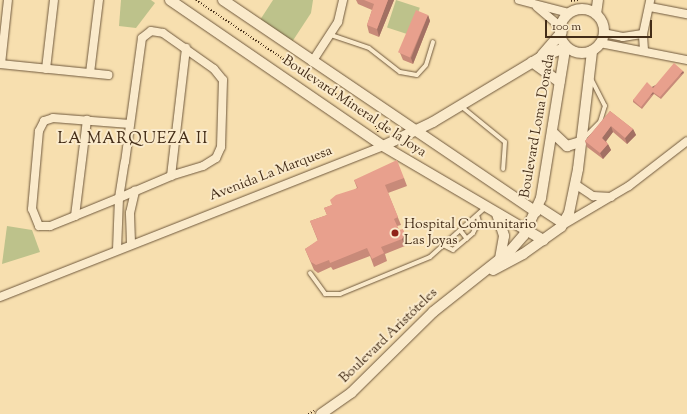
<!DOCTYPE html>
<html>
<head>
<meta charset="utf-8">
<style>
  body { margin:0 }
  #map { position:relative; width:687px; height:414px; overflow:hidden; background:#f7dfaf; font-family:"Sorts Mill Goudy",serif }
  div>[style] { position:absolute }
  .green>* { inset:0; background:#bdc28b; transform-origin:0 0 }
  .path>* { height:1.5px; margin-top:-0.75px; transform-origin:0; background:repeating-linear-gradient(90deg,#432c17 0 1px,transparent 0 3px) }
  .roads { filter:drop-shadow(0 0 1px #70593d) drop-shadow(0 0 1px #70593d) }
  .service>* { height:4px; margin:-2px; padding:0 2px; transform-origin:2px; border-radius:2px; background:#faeacb }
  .minor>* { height:8px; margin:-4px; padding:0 4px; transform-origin:4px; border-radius:4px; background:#faeacb }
  .tertiary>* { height:10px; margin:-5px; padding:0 5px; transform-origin:5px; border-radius:5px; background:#faeacb }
  .tertiary>.ring { margin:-5px; padding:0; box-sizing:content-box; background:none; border:10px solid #faeacb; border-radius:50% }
  .wall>* { inset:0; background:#c88a79 }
  .shaded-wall>* { inset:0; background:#a27063; transform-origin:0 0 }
  .building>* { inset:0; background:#e8a08d; transform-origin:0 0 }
  .dots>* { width:11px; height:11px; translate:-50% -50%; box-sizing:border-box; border:2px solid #faeacb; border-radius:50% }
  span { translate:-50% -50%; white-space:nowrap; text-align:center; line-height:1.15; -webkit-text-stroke:4px #faeacb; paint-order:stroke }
  .street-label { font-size:14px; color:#432c17 }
  .poi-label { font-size:14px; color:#432c17 }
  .left { translate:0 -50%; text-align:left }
  .quarter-label { font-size:16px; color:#432c17; letter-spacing:1px }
  .scale { position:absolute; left:545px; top:20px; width:107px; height:18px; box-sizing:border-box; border:2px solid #432c17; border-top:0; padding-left:5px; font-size:12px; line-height:14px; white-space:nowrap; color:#432c17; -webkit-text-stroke:3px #faeacb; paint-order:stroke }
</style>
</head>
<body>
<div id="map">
  <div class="green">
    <div style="clip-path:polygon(121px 0,151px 0,155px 3px,136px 28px,119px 26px)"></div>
    <div style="clip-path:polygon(273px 0,313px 0,311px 13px,292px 42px,260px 20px)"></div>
    <div style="left:396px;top:0;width:25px;height:29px;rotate:18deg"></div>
    <div style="clip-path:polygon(7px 226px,32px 230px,40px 252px,2px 264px)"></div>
  </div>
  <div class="path">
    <div style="left:196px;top:0;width:215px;rotate:34deg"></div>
    <div style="left:374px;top:120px;width:13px;rotate:72deg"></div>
    <div style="left:571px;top:1px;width:7px;rotate:-8deg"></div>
    <div style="left:308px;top:414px;width:7px;rotate:-27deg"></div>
  </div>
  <div class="roads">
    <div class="service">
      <div style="left:331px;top:35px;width:40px;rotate:18.9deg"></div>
      <div style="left:369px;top:48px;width:39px;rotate:38deg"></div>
      <div style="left:400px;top:72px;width:17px;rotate:10deg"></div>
      <div style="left:417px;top:75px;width:13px;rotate:-48deg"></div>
      <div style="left:426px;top:65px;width:24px;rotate:-73deg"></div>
      <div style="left:462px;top:107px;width:55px;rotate:39.1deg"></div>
      <div style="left:505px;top:142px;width:27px;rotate:94deg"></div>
      <div style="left:583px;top:139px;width:24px;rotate:-45deg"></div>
      <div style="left:600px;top:122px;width:17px;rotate:-73deg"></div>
      <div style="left:605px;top:106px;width:31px;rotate:-117deg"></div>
      <div style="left:460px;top:230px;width:11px;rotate:52deg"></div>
      <div style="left:445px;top:246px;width:9px;rotate:27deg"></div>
      <div style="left:453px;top:250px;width:26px;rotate:-40deg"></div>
      <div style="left:473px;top:233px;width:13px;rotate:-63deg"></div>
      <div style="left:479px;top:221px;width:6px;rotate:-108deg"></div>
      <div style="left:310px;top:273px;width:26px;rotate:54deg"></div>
      <div style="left:325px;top:294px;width:15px"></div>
      <div style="left:340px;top:294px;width:97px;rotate:-22.3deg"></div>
      <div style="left:430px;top:257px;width:75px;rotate:-41.8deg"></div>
    </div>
    <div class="minor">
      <div style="left:519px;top:0;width:52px;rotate:14.6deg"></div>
      <div style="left:537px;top:7px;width:34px;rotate:40deg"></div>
      <div style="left:650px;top:7px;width:38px;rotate:11deg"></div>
      <div style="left:603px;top:33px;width:20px;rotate:11deg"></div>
      <div style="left:623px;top:37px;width:20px;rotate:-9deg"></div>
      <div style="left:600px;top:43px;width:89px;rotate:11.1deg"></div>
      <div style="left:644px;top:50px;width:16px;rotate:-94deg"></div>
      <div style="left:643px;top:34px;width:35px;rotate:-78deg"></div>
      <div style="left:312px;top:62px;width:48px;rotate:-57deg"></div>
      <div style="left:338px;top:22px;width:23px;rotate:-77deg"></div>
      <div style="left:0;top:64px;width:109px;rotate:5.8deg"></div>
      <div style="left:1px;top:64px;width:64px;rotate:-83.8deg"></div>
      <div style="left:46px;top:69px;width:69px;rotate:-83.4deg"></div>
      <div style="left:90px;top:73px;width:74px;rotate:-83deg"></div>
      <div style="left:171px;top:176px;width:129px;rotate:-83.3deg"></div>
      <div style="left:575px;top:184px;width:22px;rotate:34deg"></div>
      <div style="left:593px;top:196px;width:18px;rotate:3deg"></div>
      <div style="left:75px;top:216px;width:97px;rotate:-82.9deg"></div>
      <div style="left:561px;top:226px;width:79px;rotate:-30.5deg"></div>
      <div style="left:629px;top:186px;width:73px;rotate:-37.8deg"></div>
      <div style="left:131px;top:243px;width:30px;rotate:-92deg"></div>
      <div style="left:130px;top:213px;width:23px;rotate:-77deg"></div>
      <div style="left:117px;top:250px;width:52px;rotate:-87.8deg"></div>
      <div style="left:119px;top:198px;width:36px;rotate:-81deg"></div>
      <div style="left:125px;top:162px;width:125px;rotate:-82.2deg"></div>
      <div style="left:142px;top:38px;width:11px;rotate:-38deg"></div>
      <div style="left:151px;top:31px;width:12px;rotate:9deg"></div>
      <div style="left:163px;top:33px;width:62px;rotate:35.2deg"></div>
      <div style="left:214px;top:69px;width:14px;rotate:51deg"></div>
      <div style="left:223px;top:80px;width:67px;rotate:91.7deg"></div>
      <div style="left:221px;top:147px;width:12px;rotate:114deg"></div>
      <div style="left:216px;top:158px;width:15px;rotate:148deg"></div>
      <div style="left:203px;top:166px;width:34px;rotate:163deg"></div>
      <div style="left:171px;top:176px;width:39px;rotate:157deg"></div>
      <div style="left:135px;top:191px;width:17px;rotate:156deg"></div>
      <div style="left:119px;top:198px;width:48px;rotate:157.8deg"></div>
      <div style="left:75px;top:216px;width:27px;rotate:158deg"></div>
      <div style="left:50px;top:226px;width:11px;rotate:180deg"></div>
      <div style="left:39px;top:226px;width:18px;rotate:-112deg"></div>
      <div style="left:32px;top:209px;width:78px;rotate:-84.9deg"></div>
      <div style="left:39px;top:131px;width:11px;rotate:-63deg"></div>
      <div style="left:44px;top:121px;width:9px;rotate:-18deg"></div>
      <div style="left:53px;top:118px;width:77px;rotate:4.5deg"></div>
      <div style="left:0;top:297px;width:412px;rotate:-21.5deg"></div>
    </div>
    <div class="tertiary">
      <div style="left:170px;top:0;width:258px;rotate:34.4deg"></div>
      <div style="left:383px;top:146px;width:186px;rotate:30.4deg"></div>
      <div style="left:223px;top:0;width:378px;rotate:34.1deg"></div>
      <div class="ring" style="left:560px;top:9px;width:34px;height:34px"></div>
      <div style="left:596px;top:14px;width:14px;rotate:-82deg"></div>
      <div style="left:542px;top:55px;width:30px;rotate:-49deg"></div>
      <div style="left:532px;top:62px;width:34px;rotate:36deg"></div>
      <div style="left:552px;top:132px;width:21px;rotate:43deg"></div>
      <div style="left:567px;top:146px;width:14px;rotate:-17deg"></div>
      <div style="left:383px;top:146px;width:55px;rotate:-25.6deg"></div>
      <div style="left:433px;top:122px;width:126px;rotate:-31deg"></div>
      <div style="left:541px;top:57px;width:25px;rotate:-21deg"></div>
      <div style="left:497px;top:214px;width:23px;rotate:72deg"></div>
      <div style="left:504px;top:236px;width:23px;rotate:100deg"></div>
      <div style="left:563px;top:223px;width:12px;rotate:-59deg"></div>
      <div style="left:569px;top:213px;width:45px;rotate:-78.4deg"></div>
      <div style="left:578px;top:169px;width:119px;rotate:-83.2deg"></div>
      <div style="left:493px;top:270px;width:34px;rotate:-28deg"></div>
      <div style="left:523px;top:254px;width:47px;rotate:-35.4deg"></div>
      <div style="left:561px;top:227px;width:4px;rotate:-63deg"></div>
      <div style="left:563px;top:223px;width:30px;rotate:-147deg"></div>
      <div style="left:321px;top:414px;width:37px;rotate:-35deg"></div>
      <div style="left:351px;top:393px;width:115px;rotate:-44.6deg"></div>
      <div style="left:433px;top:312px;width:98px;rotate:-38.4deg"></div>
      <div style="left:510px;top:251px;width:21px;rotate:-49deg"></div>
      <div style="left:524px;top:235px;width:41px;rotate:-65.3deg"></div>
      <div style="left:541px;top:198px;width:151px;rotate:-80.8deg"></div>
    </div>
  </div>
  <div class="wall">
    <div style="clip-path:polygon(356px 0,394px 0,379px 37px,369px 33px,367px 25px,372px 10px,358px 4px)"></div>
    <div style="clip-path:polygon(428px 15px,430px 21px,413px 64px,403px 60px,400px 53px)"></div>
    <div style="clip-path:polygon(683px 71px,684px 73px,661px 99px,654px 94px,642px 109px,633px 102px,633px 100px)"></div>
    <div style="clip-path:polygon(610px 111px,633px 129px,636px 135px,627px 144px,613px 132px,606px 141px,611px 150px,603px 159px,587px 147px,585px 141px)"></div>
    <div style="clip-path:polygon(404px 178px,407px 186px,388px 193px,401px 225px,397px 226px,399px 230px,408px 242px,405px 246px,385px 254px,387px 261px,374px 267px,370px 256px,333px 270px,331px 267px,318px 273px,314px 270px,305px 249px,318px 241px,310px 221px,327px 215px,324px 208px,332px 205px,357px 188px,354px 180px)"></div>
  </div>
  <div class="shaded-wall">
    <div style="clip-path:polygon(388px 0,394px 0,379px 37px,377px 29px)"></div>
    <div style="clip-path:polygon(428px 15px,430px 21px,413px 64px,411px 58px)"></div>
    <div style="left:683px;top:71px;width:2px;height:35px;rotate:63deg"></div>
    <div style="left:653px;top:92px;width:2px;height:19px;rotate:63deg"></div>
    <div style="clip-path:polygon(611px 126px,613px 132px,604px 144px,602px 138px)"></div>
    <div style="clip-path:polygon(633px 129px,636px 135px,627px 144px,625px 138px)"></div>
    <div style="clip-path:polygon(608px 144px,611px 150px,603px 159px,600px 153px)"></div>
    <div style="clip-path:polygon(405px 234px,408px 242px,405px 246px,402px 239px)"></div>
  </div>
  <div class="building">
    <div style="clip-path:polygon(364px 0,388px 0,377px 29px,367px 25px,374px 4px)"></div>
    <div style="left:416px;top:10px;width:13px;height:46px;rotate:23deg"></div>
    <div style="clip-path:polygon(674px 63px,683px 71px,660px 97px,653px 92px,641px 107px,633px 100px,647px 82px,653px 88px)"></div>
    <div style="clip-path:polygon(610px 111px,633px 129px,625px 138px,611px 126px,602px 138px,608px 144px,600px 153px,585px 141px)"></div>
    <div style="clip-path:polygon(397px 160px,404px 178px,385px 185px,398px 217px,394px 219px,399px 230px,403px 229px,405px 234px,402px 239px,381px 247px,384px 253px,372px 259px,367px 248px,330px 263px,329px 260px,316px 265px,311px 262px,305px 249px,318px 240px,310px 221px,327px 215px,324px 208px,332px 205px,330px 200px,336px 195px,358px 188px,354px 180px)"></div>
  </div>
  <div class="dots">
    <div style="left:395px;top:233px;background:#8f2418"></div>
  </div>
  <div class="street-label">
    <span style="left:354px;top:107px;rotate:34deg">Boulevard Mineral de la Joya</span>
    <span style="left:538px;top:126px;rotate:-80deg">Boulevard Loma Dorada</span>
    <span style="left:271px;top:174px;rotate:-21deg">Avenida La Marquesa</span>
    <span style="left:389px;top:336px;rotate:-44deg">Boulevard Aristóteles</span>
  </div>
  <div class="poi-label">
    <span class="left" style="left:404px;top:233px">Hospital Comunitario<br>Las Joyas</span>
  </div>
  <div class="quarter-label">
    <span style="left:133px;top:140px">LA MARQUEZA II</span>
  </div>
  <div class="scale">100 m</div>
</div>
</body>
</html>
